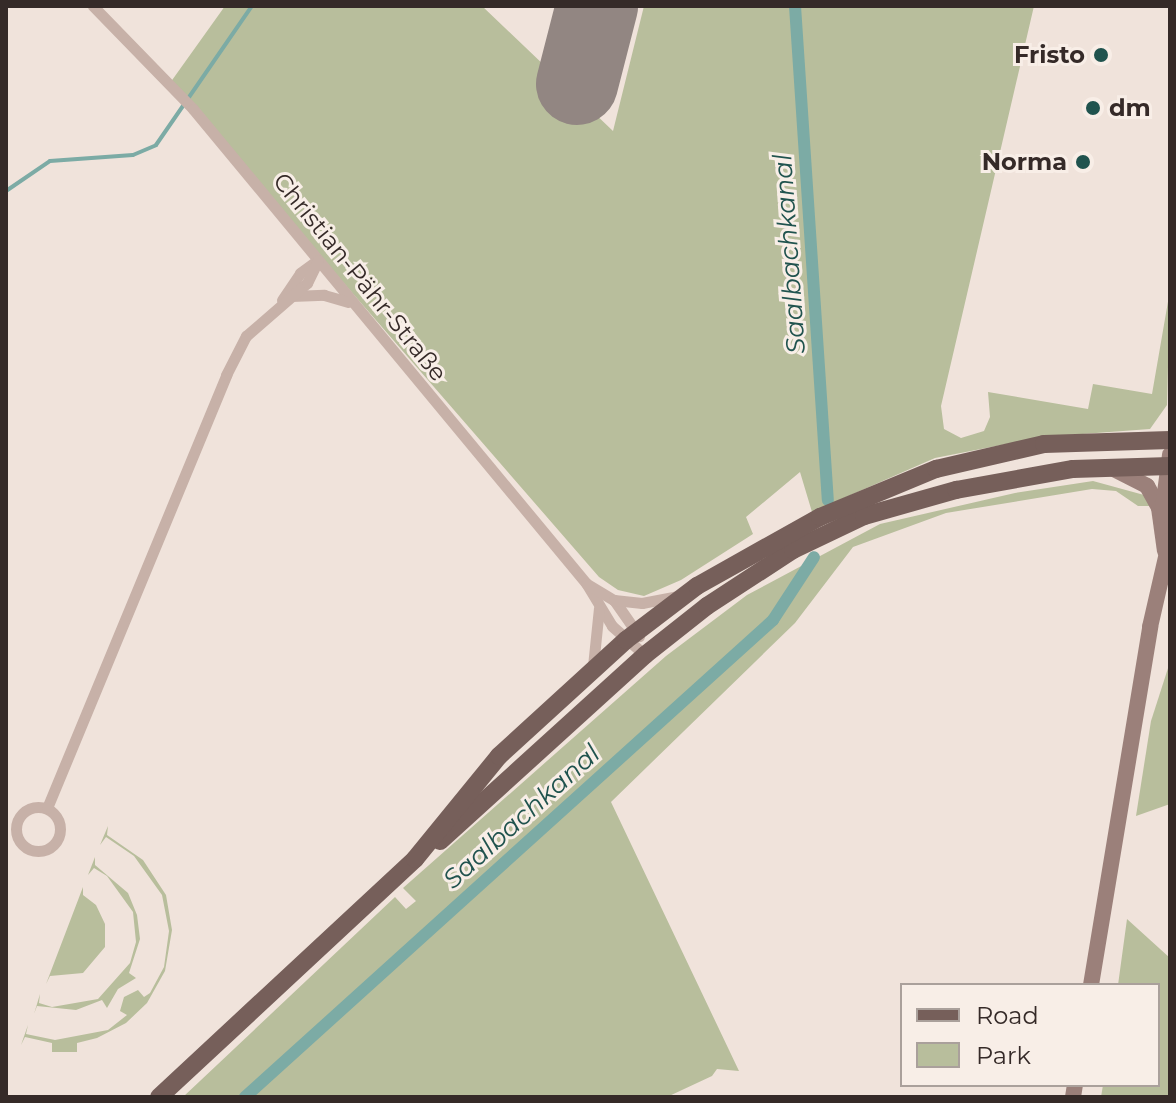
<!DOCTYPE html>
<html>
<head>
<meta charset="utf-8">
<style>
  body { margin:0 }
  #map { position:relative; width:1176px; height:1103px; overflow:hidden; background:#f0e3db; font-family:Montserrat,sans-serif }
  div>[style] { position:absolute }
  .green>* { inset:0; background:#b8be9c }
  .stream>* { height:4px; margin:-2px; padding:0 2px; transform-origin:2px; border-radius:2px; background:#7caba5 }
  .canal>* { height:12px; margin:-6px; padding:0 6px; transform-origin:6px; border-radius:6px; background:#7caba5 }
  .runway>* { height:82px; margin:-41px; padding:0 41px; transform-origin:41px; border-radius:41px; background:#928682 }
  .street>* { height:11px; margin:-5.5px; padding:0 5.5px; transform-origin:5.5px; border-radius:5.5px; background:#c7b1a8 }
  .street>.ring { margin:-5.5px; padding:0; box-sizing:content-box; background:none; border:11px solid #c7b1a8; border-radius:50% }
  .secondary>* { height:16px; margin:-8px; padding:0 8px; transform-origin:8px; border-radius:8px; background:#9b807a }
  .primary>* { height:18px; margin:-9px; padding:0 9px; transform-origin:9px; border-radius:9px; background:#765f5a }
  .dots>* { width:22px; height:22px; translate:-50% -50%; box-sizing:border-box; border:4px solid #f8eee7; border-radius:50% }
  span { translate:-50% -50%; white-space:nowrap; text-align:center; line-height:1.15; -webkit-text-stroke:6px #f8eee7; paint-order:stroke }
  .poi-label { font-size:24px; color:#352a28; font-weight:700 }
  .right { translate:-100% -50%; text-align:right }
  .left { translate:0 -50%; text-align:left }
  .street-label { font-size:24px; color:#352a28 }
  .water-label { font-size:26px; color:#20534e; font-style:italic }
  .frame { position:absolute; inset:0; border:8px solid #352a28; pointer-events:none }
  .legend { position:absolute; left:900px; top:983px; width:260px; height:104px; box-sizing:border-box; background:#f8eee7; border:2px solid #aaa09b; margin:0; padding:10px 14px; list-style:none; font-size:24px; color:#352a28 }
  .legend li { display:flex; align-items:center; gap:16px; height:40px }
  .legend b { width:40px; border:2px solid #aaa09b }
</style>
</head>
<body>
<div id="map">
  <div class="green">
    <div style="clip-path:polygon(225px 6px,482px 6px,613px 131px,644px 6px,1034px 6px,941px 406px,944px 429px,961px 438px,984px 431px,990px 417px,988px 392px,1088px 409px,1093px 384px,1152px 394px,1170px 290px,1167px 405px,1150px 429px,1042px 437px,935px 458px,812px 512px,800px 472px,746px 517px,753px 534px,681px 580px,644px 596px,618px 590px,599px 577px,170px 83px)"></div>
    <div style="clip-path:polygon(1093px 481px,1144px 495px,1152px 506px,1138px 506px,1116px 491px,1092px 489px,946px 513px,853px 547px,795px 623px,611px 802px,739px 1071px,717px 1069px,712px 1076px,667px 1097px,183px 1097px,395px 897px,406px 909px,416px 901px,403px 888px,666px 656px,747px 595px,880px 524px,1015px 493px)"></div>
    <div style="clip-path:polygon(1170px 662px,1170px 804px,1136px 816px,1151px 721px)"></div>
    <div style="clip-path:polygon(108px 826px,107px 835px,143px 860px,166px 895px,172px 930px,165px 971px,147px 1003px,126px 1023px,97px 1038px,77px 1043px,77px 1052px,52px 1052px,52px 1043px,25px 1037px,21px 1045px,28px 1025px,26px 1034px,55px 1040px,108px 1030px,127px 1015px,120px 1011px,124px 997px,138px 990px,144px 997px,150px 993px,164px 967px,169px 931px,162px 895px,134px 856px,106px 837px,100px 845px)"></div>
    <div style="clip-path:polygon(95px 857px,95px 865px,128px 893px,137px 915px,140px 939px,129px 973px,136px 978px,118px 989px,107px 1008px,102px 1000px,76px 1010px,37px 1006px,34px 1014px,40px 994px,39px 1003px,52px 1007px,98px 999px,130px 963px,136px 942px,133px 912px,107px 876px,94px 868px,88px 875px)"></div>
    <div style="clip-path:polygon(83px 887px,83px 895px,96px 905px,105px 924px,105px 947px,83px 973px,50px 976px,46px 984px)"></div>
    <div style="clip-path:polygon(1127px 919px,1170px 958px,1170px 1097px,1101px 1097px,1103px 1085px,1158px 1085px,1158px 985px,1118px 985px)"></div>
  </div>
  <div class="stream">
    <div style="left:6px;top:191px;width:53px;rotate:-34.3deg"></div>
    <div style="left:50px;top:161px;width:83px;rotate:-4.1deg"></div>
    <div style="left:133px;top:155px;width:25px;rotate:-23deg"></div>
    <div style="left:156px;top:145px;width:169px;rotate:-55.4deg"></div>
  </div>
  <div class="canal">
    <div style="left:795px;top:6px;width:495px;rotate:86.2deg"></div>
    <div style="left:245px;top:1097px;width:712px;rotate:-42.09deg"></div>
    <div style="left:773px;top:620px;width:75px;rotate:-56.9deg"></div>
  </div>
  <div class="runway">
    <div style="left:577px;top:84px;width:81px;rotate:-75.6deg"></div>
  </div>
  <div class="street">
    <div style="left:93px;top:6px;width:144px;rotate:45.8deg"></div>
    <div style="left:193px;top:109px;width:616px;rotate:50.34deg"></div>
    <div style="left:586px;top:583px;width:50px;rotate:58.8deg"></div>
    <div style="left:612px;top:626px;width:44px;rotate:41.3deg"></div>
    <div style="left:291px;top:296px;width:33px;rotate:-2deg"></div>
    <div style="left:324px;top:295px;width:25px;rotate:16deg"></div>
    <div style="left:282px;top:300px;width:32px;rotate:-56deg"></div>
    <div style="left:300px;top:273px;width:22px;rotate:-36deg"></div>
    <div style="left:587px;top:584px;width:31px;rotate:31deg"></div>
    <div style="left:614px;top:600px;width:44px;rotate:55.2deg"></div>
    <div style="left:614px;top:600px;width:28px;rotate:6deg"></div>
    <div style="left:642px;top:603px;width:36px;rotate:-11deg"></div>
    <div style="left:593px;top:666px;width:58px;rotate:-84.1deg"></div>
    <div class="ring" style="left:16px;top:807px;width:33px;height:33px"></div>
    <div style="left:47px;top:808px;width:469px;rotate:-67.5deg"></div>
    <div style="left:226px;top:375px;width:44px;rotate:-62.9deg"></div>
    <div style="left:246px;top:336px;width:81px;rotate:-41deg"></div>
    <div style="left:307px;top:283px;width:25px;rotate:-64deg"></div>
  </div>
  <div class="secondary">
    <div style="left:1114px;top:469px;width:37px;rotate:27deg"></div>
    <div style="left:1147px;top:486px;width:25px;rotate:61deg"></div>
    <div style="left:1159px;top:508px;width:43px;rotate:82.1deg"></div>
    <div style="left:1162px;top:515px;width:61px;rotate:-82.4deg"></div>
    <div style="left:1091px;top:985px;width:363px;rotate:-80.6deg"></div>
    <div style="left:1150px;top:627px;width:89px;rotate:-77.1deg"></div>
    <div style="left:1073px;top:1097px;width:12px;rotate:-81deg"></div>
  </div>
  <div class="primary">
    <div style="left:440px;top:841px;width:277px;rotate:-42.2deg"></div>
    <div style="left:645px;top:655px;width:79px;rotate:-38.3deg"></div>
    <div style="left:707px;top:606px;width:103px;rotate:-33.1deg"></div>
    <div style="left:793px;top:550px;width:79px;rotate:-25.6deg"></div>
    <div style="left:864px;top:516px;width:96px;rotate:-15.8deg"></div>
    <div style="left:956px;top:490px;width:119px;rotate:-10.2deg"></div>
    <div style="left:1073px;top:469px;width:97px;rotate:-1.8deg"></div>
    <div style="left:159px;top:1097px;width:350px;rotate:-42.9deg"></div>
    <div style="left:415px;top:859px;width:133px;rotate:-50.8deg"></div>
    <div style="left:499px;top:756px;width:172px;rotate:-42.4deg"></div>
    <div style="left:626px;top:640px;width:89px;rotate:-37.3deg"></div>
    <div style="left:697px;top:586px;width:141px;rotate:-29.3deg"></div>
    <div style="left:820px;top:517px;width:126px;rotate:-22.5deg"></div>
    <div style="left:936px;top:469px;width:111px;rotate:-13deg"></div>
    <div style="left:1044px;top:444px;width:126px;rotate:-1.8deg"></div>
  </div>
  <div class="dots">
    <div style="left:1101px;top:55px;background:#20534e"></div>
    <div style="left:1093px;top:108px;background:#20534e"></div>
    <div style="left:1083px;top:162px;background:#20534e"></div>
  </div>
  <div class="poi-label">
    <span class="right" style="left:1085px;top:55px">Fristo</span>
    <span class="left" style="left:1109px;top:108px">dm</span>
    <span class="right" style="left:1067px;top:162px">Norma</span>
  </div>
  <div class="street-label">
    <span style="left:360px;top:277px;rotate:51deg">Christian-Pähr-Straße</span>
  </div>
  <div class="water-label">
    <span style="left:790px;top:254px;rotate:-94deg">Saalbachkanal</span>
    <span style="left:522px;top:817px;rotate:-42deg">Saalbachkanal</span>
  </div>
  <div class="frame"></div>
  <ul class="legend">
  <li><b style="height:10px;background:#765f5a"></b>Road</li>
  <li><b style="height:22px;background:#b8be9c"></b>Park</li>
  </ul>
</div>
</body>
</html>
